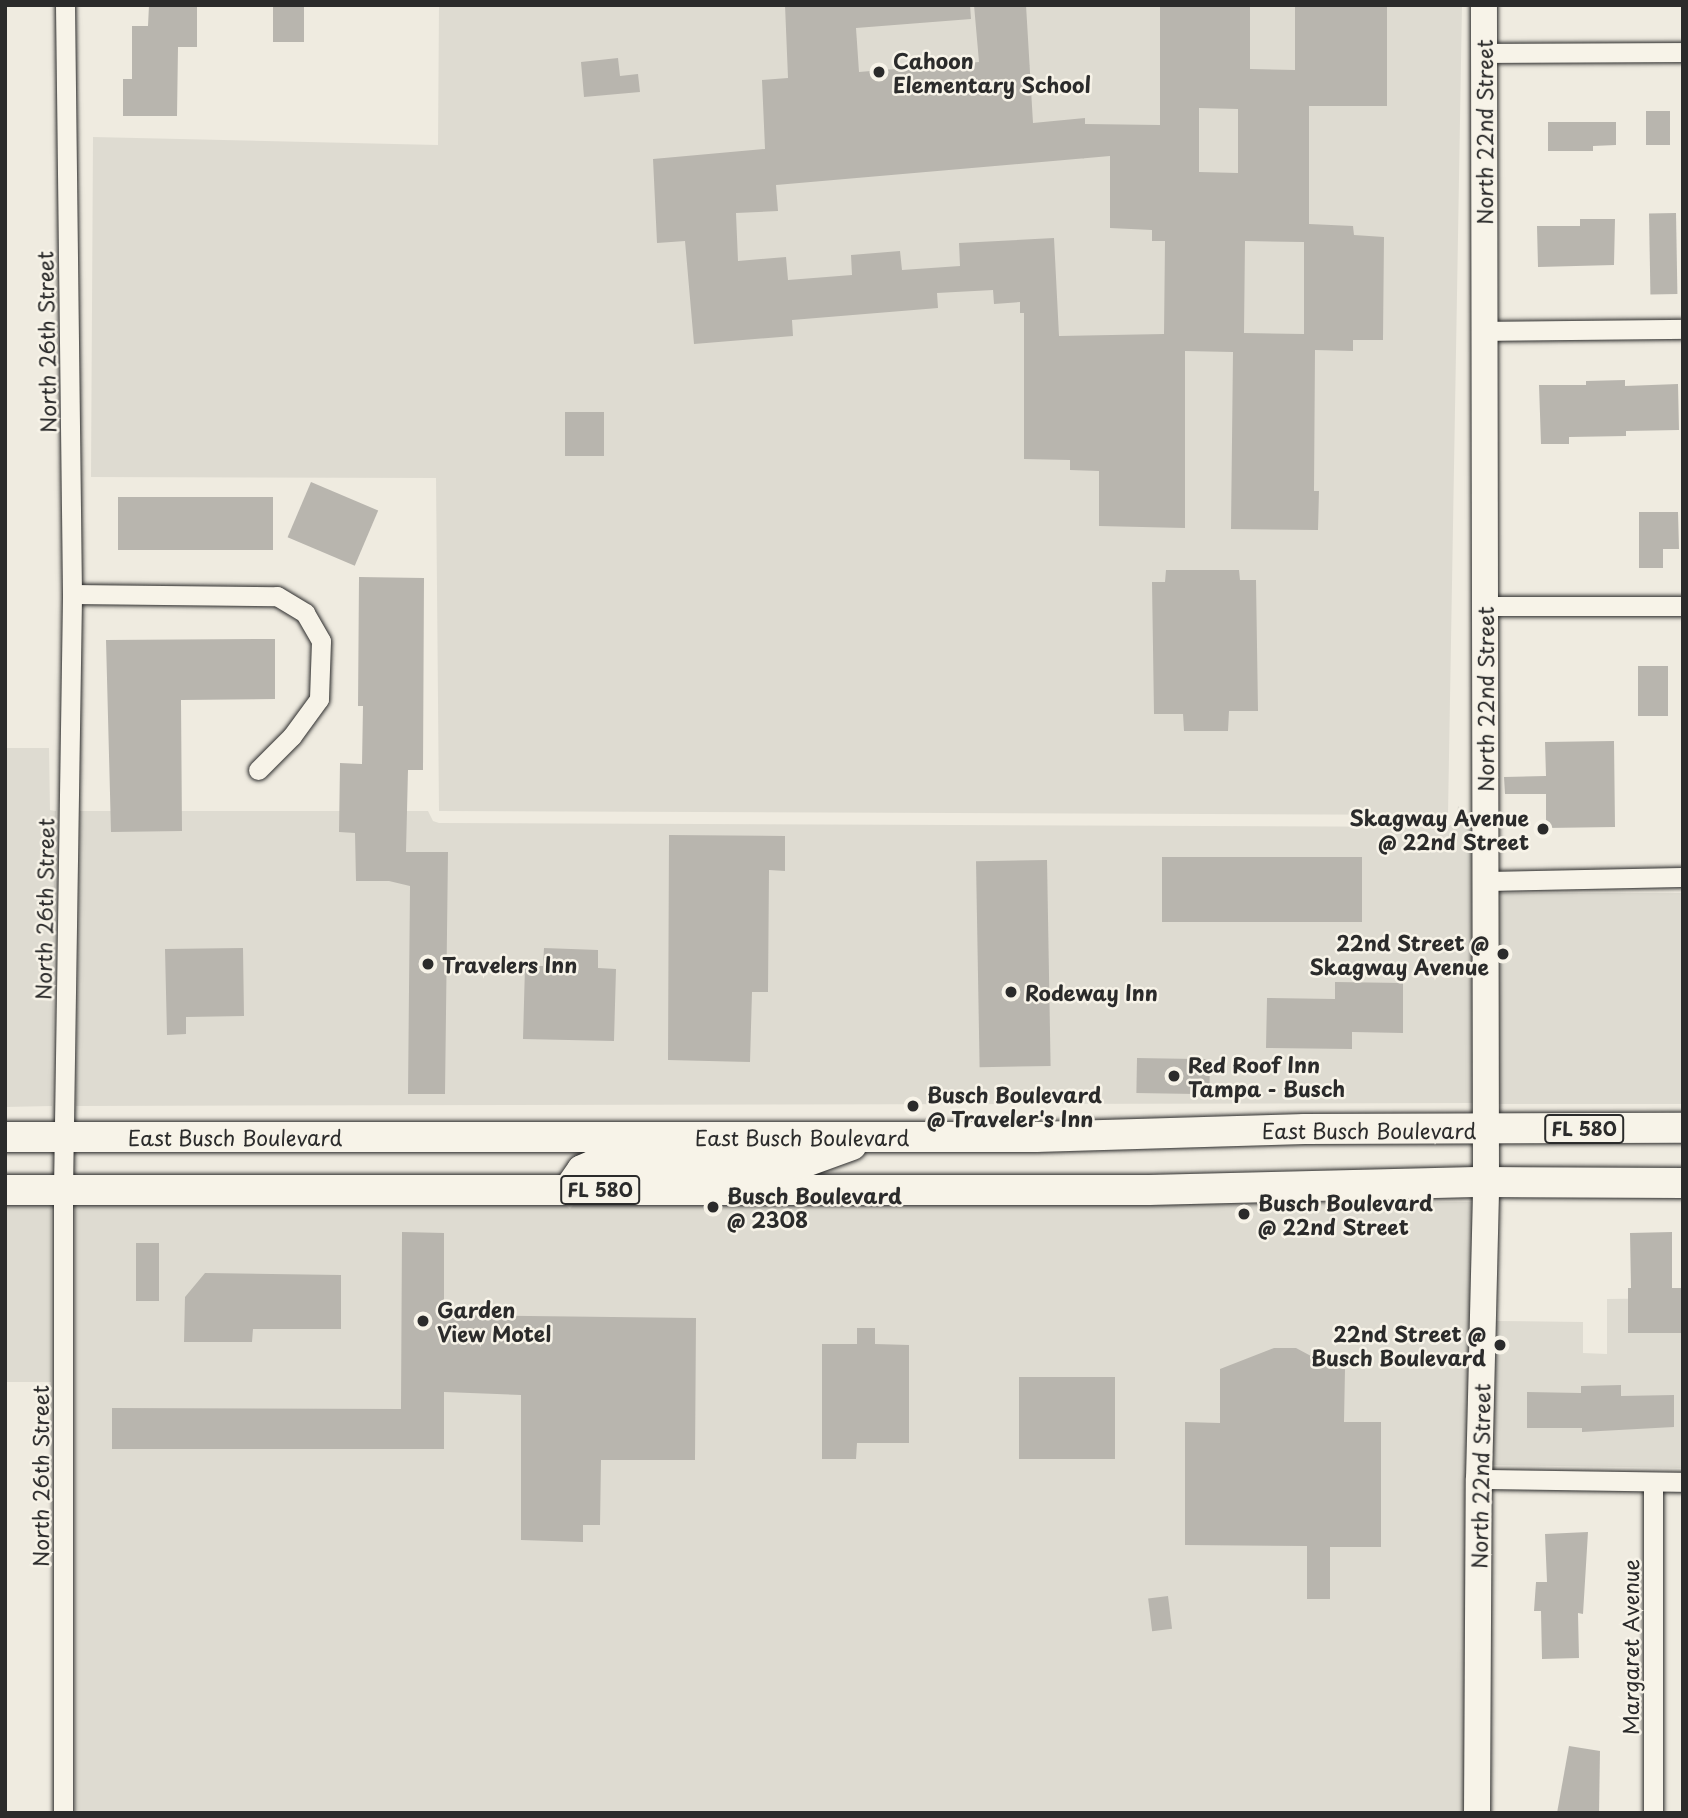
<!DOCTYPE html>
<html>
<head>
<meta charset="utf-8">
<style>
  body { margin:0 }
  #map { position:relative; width:1688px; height:1818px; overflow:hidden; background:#efebe0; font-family:"Playpen Sans",sans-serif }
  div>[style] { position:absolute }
  .built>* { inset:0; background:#dedbd1; transform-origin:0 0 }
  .building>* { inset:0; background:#b8b5ae; transform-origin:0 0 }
  .roads { filter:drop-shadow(0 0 2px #2b2b2b) drop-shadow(0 0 2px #2b2b2b) }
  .street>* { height:19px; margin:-9.5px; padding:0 9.5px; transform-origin:9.5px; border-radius:9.5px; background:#f7f3e8 }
  .secondary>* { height:26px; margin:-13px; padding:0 13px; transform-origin:13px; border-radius:13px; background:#f7f3e8 }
  .primary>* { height:30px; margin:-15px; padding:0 15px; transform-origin:15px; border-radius:15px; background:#f7f3e8 }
  .dots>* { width:19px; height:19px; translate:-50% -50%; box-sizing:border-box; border:4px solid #f7f3e8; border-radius:50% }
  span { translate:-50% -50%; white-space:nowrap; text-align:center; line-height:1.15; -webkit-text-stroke:5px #f7f3e8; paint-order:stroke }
  .shield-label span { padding:2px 5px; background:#f7f3e8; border:2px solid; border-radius:5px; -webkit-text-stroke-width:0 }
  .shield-label { font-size:19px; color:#2b2b2b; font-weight:700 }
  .poi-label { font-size:21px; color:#2b2b2b; font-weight:700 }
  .left { translate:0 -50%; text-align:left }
  .right { translate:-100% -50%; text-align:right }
  .street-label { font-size:21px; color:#2b2b2b }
  .frame { position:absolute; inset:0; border:7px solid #2b2b2b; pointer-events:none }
</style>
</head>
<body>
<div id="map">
  <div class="built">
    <div style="clip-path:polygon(439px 5px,1462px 5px,1448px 815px,439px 811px,436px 478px,91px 477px,93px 137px,438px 145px)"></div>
    <div style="clip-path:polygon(5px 748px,49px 748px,50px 810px,56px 811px,52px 1106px,5px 1107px)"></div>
    <div style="clip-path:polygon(1458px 806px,1473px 820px,1473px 1103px,76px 1106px,80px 811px,428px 811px,433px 821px,439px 823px,1447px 827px,1456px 822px)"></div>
    <div style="left:1683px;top:893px;width:211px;height:186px;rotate:90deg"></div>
    <div style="clip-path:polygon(1473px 1202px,1465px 1813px,75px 1813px,75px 1204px,564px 1204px,570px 1209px,574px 1204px)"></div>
    <div style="left:5px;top:1204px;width:46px;height:178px"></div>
    <div style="clip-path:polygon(1683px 1298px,1683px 1468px,1492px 1465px,1496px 1321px,1583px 1322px,1583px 1353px,1607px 1354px,1607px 1299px)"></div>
  </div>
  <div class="building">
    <div style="clip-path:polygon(149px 5px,197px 5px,197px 47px,178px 47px,177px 116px,123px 116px,123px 79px,132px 79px,132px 26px,148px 26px)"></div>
    <div style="left:273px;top:5px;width:31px;height:37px"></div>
    <div style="clip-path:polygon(evenodd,785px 5px,970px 5px,971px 19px,856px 28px,859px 72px,979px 62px,974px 5px,1026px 5px,1033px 123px,1085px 118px,1085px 124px,1160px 125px,1160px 5px,1250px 5px,1250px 69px,1295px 70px,1295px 5px,1387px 5px,1387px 106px,1309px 106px,1309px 224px,1353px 226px,1354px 235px,1384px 237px,1383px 340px,1353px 340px,1353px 351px,1315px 350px,1314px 491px,1319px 491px,1318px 530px,1231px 529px,1233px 352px,1185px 351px,1185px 528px,1099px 526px,1099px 471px,1070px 470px,1070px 460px,1024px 459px,1024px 313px,1020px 313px,1020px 302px,994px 304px,993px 290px,937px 293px,938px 308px,792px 320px,793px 336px,694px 344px,685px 241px,657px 243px,653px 159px,765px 149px,762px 80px,788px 78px,785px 5px,1199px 108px,1238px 109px,1238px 173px,1199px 172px,1199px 108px,785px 5px,1110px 156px,1110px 228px,1152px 230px,1152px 241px,1165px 241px,1164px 334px,1059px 336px,1054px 238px,959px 243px,960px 266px,902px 270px,900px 251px,851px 255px,852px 275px,788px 280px,786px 257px,738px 261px,736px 213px,778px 211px,776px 185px,1110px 156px,785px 5px,1245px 241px,1304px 242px,1304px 334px,1244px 333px,1245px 241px)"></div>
    <div style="clip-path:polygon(618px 58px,620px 76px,638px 74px,640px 92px,584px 97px,581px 62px)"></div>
    <div style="left:1670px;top:111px;width:34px;height:24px;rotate:90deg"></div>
    <div style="clip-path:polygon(1548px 122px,1616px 122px,1616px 145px,1593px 146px,1593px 151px,1548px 151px)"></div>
    <div style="left:1676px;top:213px;width:81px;height:27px;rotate:89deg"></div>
    <div style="clip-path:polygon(1580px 219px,1615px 219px,1614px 265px,1538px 267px,1537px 226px,1580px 226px)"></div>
    <div style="clip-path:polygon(1625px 380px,1625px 386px,1678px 384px,1679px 430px,1626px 431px,1626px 436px,1569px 437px,1569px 444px,1541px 444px,1539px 385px,1586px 385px,1586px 381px)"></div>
    <div style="left:565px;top:412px;width:39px;height:44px"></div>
    <div style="left:311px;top:482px;width:73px;height:60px;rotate:23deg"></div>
    <div style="left:118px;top:497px;width:155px;height:53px"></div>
    <div style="clip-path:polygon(1639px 512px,1678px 512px,1679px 549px,1663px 549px,1663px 568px,1639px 568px)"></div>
    <div style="clip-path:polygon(1166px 570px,1239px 570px,1240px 580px,1256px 580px,1258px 711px,1229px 711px,1228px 731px,1184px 731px,1183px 714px,1154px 714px,1152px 582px,1165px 582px)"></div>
    <div style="clip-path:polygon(359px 577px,424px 578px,423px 770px,408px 770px,406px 852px,448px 852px,445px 1094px,408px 1094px,410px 886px,389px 881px,356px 881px,355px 833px,339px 832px,340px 763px,362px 764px,363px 706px,358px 706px)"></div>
    <div style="clip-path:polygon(275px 639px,275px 699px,181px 700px,182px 831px,111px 832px,106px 640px)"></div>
    <div style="left:1638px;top:666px;width:30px;height:50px"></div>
    <div style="clip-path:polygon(1614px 741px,1615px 827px,1546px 828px,1546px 794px,1505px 794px,1504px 777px,1546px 776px,1545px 742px)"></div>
    <div style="clip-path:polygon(669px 835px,785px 836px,785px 871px,769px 870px,768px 992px,752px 992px,750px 1062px,668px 1060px)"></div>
    <div style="left:1362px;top:857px;width:65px;height:200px;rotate:90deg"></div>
    <div style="left:1047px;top:860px;width:206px;height:71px;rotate:89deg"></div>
    <div style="clip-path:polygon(243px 948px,244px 1016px,186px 1017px,186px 1034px,167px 1035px,165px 949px)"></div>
    <div style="clip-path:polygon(544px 948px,598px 950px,598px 968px,616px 969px,614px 1041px,523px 1039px,525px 966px,543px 966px)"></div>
    <div style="clip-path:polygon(1335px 982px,1403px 983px,1403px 1033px,1352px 1032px,1352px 1049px,1266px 1048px,1267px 998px,1335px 999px)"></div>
    <div style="left:1137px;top:1058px;width:73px;height:35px;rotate:1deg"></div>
    <div style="clip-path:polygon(402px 1232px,444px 1233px,444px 1315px,696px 1318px,695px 1460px,601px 1460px,600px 1525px,583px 1525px,583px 1542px,521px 1540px,521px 1395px,444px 1392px,444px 1449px,112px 1449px,112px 1408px,401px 1409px)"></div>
    <div style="clip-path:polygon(1672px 1232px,1672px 1288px,1683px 1288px,1683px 1333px,1628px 1333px,1628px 1288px,1631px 1288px,1630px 1233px)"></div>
    <div style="left:136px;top:1243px;width:23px;height:58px"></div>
    <div style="clip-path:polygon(205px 1273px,341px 1275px,341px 1329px,253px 1329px,252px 1342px,184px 1342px,185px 1297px)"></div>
    <div style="clip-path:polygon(857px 1328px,875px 1328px,875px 1344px,909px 1345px,909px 1443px,857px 1443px,856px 1459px,822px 1459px,822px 1344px,857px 1344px)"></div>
    <div style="clip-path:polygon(1274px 1348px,1296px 1348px,1326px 1364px,1345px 1369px,1344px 1422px,1381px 1422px,1381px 1547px,1330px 1547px,1330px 1599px,1307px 1599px,1307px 1546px,1185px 1545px,1185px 1422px,1220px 1423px,1220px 1369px)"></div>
    <div style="left:1019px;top:1377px;width:96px;height:82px"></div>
    <div style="clip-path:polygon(1621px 1385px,1621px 1396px,1674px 1395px,1674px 1427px,1582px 1432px,1582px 1428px,1527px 1428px,1527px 1392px,1581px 1393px,1581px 1386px)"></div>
    <div style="clip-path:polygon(1588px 1532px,1583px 1614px,1578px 1613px,1579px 1658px,1542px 1659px,1541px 1611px,1534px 1611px,1536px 1582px,1547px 1582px,1545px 1534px)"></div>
    <div style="left:1168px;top:1596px;width:33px;height:20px;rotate:83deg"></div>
    <div style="clip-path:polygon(1569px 1746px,1600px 1751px,1599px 1813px,1557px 1813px)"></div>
  </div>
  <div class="roads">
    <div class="street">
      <div style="left:1484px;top:53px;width:199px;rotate:-0.3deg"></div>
      <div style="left:1484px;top:331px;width:199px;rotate:-0.6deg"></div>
      <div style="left:72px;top:594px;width:205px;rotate:0.6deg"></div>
      <div style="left:277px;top:596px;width:33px;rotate:31deg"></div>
      <div style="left:305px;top:613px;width:32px;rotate:60deg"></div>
      <div style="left:321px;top:641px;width:58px;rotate:92deg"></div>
      <div style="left:319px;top:699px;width:46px;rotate:126.1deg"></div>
      <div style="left:292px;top:736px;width:48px;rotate:135deg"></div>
      <div style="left:1484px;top:606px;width:199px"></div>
      <div style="left:1485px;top:881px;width:198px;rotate:-1.2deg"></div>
      <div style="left:1479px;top:1479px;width:204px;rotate:0.8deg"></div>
      <div style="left:1653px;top:1482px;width:331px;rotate:90deg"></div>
      <div style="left:63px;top:1813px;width:623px;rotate:-90deg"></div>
      <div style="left:63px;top:1190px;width:596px;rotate:-89.13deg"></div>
      <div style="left:72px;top:594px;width:589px;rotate:-90.68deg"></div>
    </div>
    <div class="secondary">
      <div style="left:1477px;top:1813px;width:334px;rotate:-89.7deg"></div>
      <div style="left:1479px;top:1479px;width:297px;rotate:-88.6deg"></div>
      <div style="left:1486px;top:1182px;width:1177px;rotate:-90.1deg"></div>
    </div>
    <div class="primary">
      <div style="left:5px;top:1137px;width:1031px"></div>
      <div style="left:1036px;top:1137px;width:269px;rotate:-1.7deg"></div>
      <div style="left:1305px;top:1129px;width:378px;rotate:-0.2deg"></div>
      <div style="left:5px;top:1190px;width:1144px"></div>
      <div style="left:1149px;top:1190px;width:337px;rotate:-1.4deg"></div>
      <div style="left:1486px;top:1182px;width:197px;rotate:0.3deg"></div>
      <div style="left:568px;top:1190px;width:24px;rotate:-55deg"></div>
      <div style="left:582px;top:1170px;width:13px;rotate:-23deg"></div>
      <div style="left:594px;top:1165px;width:206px;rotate:-0.3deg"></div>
      <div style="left:800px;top:1164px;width:55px;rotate:-20.1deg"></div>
    </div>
  </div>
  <div class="dots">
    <div style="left:879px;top:72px;background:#2b2b2b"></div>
    <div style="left:1543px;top:829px;background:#2b2b2b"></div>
    <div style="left:1503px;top:954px;background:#2b2b2b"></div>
    <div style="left:428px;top:964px;background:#2b2b2b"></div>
    <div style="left:1011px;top:992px;background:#2b2b2b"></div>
    <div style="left:1174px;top:1076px;background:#2b2b2b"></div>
    <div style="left:913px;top:1106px;background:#2b2b2b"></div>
    <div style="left:713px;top:1207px;background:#2b2b2b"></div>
    <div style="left:1244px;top:1214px;background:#2b2b2b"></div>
    <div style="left:423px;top:1321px;background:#2b2b2b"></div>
    <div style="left:1500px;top:1345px;background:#2b2b2b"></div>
  </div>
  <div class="shield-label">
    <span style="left:1584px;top:1129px">FL 580</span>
    <span style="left:600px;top:1190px">FL 580</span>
  </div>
  <div class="poi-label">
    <span class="left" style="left:893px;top:72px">Cahoon<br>Elementary School</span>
    <span class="right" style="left:1529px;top:829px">Skagway Avenue<br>@ 22nd Street</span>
    <span class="right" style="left:1489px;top:954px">22nd Street @<br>Skagway Avenue</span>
    <span class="left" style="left:442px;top:964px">Travelers Inn</span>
    <span class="left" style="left:1025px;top:992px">Rodeway Inn</span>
    <span class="left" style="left:1188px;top:1076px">Red Roof Inn<br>Tampa - Busch</span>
    <span class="left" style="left:927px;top:1106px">Busch Boulevard<br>@ Traveler's Inn</span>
    <span class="left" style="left:727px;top:1207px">Busch Boulevard<br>@ 2308</span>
    <span class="left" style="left:1258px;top:1214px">Busch Boulevard<br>@ 22nd Street</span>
    <span class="left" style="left:437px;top:1321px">Garden<br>View Motel</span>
    <span class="right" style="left:1486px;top:1345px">22nd Street @<br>Busch Boulevard</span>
  </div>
  <div class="street-label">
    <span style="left:1484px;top:132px;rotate:-90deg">North 22nd Street</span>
    <span style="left:46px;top:342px;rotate:-91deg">North 26th Street</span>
    <span style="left:1485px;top:699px;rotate:-90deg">North 22nd Street</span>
    <span style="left:44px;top:909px;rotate:-89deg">North 26th Street</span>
    <span style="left:1369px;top:1130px">East Busch Boulevard</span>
    <span style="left:235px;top:1137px">East Busch Boulevard</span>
    <span style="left:802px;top:1137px">East Busch Boulevard</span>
    <span style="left:40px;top:1476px;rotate:-90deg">North 26th Street</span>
    <span style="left:1480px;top:1476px;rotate:-89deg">North 22nd Street</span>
    <span style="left:1630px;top:1647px;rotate:-90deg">Margaret Avenue</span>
  </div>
  <div class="frame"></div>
</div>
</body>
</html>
